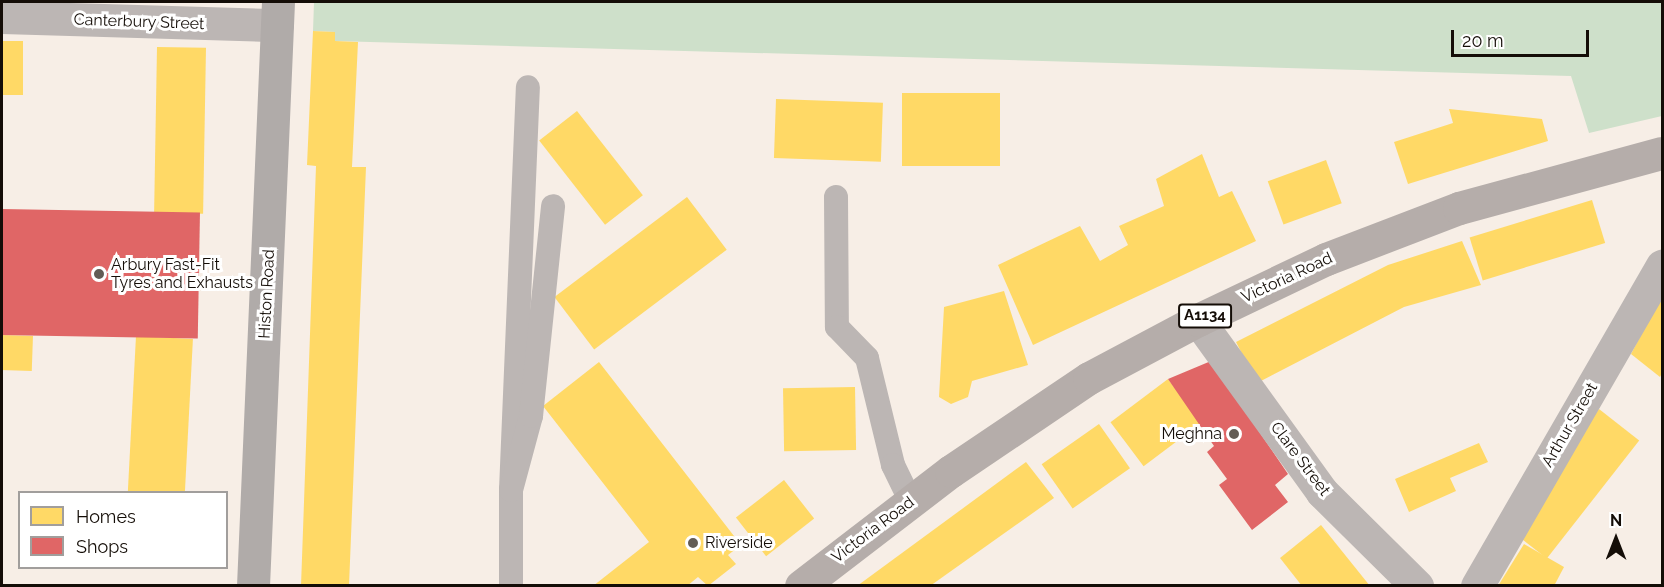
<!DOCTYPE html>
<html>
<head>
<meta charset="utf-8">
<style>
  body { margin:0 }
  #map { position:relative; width:1664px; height:587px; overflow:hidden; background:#f7eee6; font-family:Raleway,sans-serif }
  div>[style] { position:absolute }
  .green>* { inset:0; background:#cee0ca }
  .homes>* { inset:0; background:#ffd966; transform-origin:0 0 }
  .shops>* { inset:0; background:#e06666; transform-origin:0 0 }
  .lane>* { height:24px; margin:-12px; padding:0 12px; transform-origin:12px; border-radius:12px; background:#bcb6b4 }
  .street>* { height:33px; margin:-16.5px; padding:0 16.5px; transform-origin:16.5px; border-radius:16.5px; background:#bcb6b4 }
  .secondary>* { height:33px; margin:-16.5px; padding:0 16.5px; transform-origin:16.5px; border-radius:16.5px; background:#b0aba9 }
  .primary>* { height:33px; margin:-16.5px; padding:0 16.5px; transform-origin:16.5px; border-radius:16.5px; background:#b5adaa }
  .dots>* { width:16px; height:16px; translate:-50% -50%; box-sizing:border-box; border:3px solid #fff; border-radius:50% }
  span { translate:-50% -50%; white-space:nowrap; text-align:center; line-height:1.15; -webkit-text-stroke:6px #fff; paint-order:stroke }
  .shield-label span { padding:2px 4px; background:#fff; border:2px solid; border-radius:4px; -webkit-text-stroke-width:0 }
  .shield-label { font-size:15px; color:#140d07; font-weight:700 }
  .street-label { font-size:16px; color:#140d07 }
  .poi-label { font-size:16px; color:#140d07 }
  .left { translate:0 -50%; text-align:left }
  .right { translate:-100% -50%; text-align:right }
  .frame { position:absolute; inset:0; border:3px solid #140d07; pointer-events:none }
  .legend { position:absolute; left:18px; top:491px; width:210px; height:78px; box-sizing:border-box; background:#fff; border:2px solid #a19e9c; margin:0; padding:8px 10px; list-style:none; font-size:18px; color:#140d07 }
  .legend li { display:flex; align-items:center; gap:12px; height:30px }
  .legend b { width:30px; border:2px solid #a19e9c }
  .north { position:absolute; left:1586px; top:509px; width:60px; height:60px; -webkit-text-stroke:4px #fff; paint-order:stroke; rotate:0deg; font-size:16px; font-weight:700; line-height:24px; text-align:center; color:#140d07 }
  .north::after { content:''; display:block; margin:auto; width:21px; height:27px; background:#140d07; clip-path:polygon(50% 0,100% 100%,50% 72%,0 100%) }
  .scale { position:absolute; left:1451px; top:30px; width:138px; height:27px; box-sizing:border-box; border:3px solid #140d07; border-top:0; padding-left:8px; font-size:18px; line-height:21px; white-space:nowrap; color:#140d07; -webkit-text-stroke:4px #fff; paint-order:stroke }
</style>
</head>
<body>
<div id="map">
  <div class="green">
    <div style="clip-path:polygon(314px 2px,1662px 2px,1662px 116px,1589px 133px,1571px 76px,335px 41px,335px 32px,313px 31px)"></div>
  </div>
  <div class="homes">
    <div style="clip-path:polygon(313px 31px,335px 32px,335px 41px,358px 42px,352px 167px,366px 167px,349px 586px,301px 586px,316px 166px,307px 165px)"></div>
    <div style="left:2px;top:41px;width:21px;height:54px"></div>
    <div style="left:157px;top:47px;width:49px;height:166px;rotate:1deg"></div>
    <div style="left:902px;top:93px;width:98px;height:73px"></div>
    <div style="left:776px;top:99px;width:107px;height:59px;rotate:2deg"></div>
    <div style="clip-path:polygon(1449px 109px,1542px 119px,1548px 141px,1408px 184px,1394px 142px,1453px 123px)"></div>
    <div style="left:577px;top:111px;width:107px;height:48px;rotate:52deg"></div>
    <div style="clip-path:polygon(1202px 154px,1219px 197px,1232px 191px,1256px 241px,1033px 345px,998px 265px,1080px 226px,1100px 261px,1128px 245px,1119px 226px,1164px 206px,1156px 179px)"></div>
    <div style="left:1326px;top:160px;width:46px;height:62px;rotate:70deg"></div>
    <div style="left:687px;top:197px;width:66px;height:166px;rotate:53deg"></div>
    <div style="left:1592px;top:200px;width:45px;height:128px;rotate:73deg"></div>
    <div style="clip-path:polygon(1462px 241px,1481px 285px,1404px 307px,1257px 383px,1236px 342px,1388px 265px)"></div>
    <div style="clip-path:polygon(1004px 291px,1028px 365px,972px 381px,968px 397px,951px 404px,939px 397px,944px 307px)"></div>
    <div style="clip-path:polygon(1662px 295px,1662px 373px,1660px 377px,1631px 354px)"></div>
    <div style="left:2px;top:335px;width:31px;height:35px;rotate:2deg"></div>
    <div style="left:136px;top:336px;width:57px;height:156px;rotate:3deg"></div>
    <div style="clip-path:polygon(599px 362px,741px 545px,728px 555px,736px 564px,708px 586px,698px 577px,687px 586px,593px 586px,649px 542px,543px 406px)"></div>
    <div style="left:1168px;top:379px;width:55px;height:72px;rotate:53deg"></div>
    <div style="left:855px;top:387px;width:63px;height:72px;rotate:89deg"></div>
    <div style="left:1599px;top:409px;width:51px;height:150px;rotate:38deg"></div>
    <div style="left:1099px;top:424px;width:54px;height:70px;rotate:55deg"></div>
    <div style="clip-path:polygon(1479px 443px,1488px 462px,1450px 478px,1456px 491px,1409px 512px,1395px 479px)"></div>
    <div style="clip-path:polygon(1026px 462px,1054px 498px,930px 586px,857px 586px)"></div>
    <div style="left:784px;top:480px;width:49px;height:61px;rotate:52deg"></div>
    <div style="clip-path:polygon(1321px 525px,1370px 586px,1302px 586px,1280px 558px)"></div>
    <div style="clip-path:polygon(1524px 544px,1564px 567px,1554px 586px,1498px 586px)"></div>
  </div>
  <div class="shops">
    <div style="left:2px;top:209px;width:198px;height:126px;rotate:1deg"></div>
    <div style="clip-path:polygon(1211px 361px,1288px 474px,1275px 485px,1288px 502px,1252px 530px,1219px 485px,1227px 479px,1207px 452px,1214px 446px,1168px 379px)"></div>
  </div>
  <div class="lane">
    <div style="left:836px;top:197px;width:130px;rotate:89.6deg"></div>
    <div style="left:837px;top:327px;width:43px;rotate:45.9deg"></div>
    <div style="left:867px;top:358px;width:110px;rotate:76.3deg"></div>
    <div style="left:893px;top:465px;width:41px;rotate:64.1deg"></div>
    <div style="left:511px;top:490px;width:403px;rotate:-87.6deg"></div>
    <div style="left:511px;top:586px;width:96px;rotate:-90deg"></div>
    <div style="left:511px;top:490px;width:77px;rotate:-74.9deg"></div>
    <div style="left:531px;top:416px;width:211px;rotate:-84deg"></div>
  </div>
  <div class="street">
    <div style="left:2px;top:17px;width:275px;rotate:1.7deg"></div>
    <div style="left:1198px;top:320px;width:212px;rotate:54.2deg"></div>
    <div style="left:1322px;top:492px;width:134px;rotate:44.7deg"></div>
    <div style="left:1477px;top:586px;width:370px;rotate:-60deg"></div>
  </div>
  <div class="secondary">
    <div style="left:253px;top:586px;width:585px;rotate:-87.55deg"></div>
  </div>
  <div class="primary">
    <div style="left:801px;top:586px;width:189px;rotate:-37.5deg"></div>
    <div style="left:951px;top:471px;width:166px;rotate:-34deg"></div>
    <div style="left:1089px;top:378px;width:123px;rotate:-28deg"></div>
    <div style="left:1198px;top:320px;width:142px;rotate:-25.5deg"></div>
    <div style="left:1326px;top:259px;width:142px;rotate:-21deg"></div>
    <div style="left:1459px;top:208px;width:210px;rotate:-15.2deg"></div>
  </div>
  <div class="dots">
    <div style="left:99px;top:274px;background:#635c55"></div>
    <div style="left:1234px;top:434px;background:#635c55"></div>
    <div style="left:693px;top:543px;background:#635c55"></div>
  </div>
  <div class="shield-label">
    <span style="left:1205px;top:316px">A1134</span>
  </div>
  <div class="street-label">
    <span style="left:139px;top:22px;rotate:2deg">Canterbury Street</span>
    <span style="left:1287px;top:278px;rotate:-25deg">Victoria Road</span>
    <span style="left:267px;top:294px;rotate:-87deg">Histon Road</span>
    <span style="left:1570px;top:425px;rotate:-60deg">Arthur Street</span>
    <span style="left:1300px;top:459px;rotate:53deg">Clare Street</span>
    <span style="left:873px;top:530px;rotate:-37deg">Victoria Road</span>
  </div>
  <div class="poi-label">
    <span class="left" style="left:111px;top:274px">Arbury Fast-Fit<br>Tyres and Exhausts</span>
    <span class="right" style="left:1222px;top:434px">Meghna</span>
    <span class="left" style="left:705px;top:543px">Riverside</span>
  </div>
  <div class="frame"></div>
  <ul class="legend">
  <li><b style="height:16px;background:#ffd966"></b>Homes</li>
  <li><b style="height:16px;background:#e06666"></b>Shops</li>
  </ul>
  <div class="north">N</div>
  <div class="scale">20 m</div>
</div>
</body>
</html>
